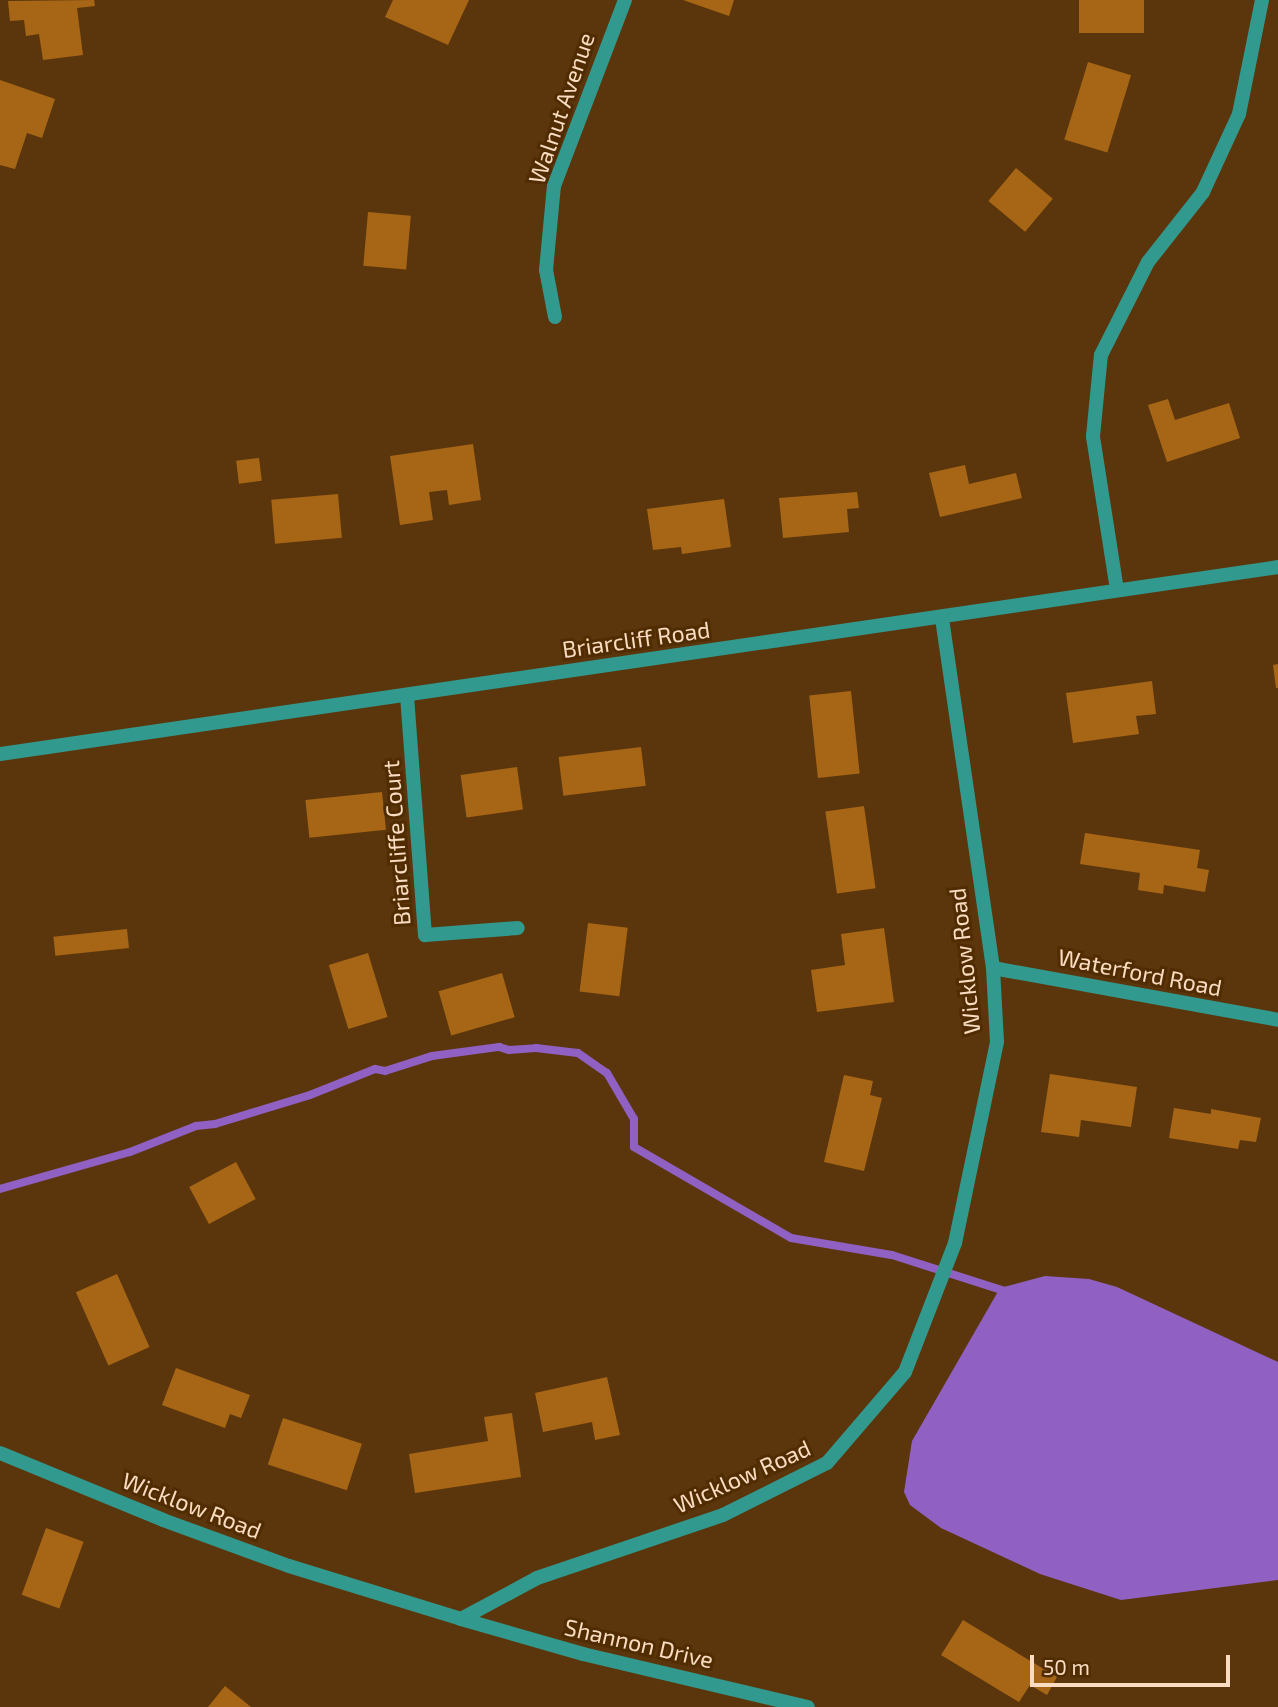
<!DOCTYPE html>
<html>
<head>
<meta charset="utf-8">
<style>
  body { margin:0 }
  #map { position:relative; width:1278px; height:1707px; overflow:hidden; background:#5b360c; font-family:"Exo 2",sans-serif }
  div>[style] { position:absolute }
  .water>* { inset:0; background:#9061c3 }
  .stream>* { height:8px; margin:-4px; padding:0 4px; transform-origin:4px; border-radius:4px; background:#9061c3 }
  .building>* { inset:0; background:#a76616; transform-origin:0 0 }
  .minor>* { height:14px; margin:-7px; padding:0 7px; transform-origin:7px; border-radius:7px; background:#31998d }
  span { translate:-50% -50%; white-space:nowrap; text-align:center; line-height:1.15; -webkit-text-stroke:6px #502c00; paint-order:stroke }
  .street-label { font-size:23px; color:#f9dcc2 }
  .scale { position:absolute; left:1030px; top:1655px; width:200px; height:32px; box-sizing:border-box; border:4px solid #f9dcc2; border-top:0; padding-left:9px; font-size:21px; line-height:24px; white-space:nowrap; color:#f9dcc2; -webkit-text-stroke:5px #502c00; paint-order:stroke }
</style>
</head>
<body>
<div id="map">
  <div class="water">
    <div style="clip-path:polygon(1045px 1276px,1089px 1279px,1117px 1287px,1278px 1362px,1278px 1580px,1121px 1600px,1040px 1574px,941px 1528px,910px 1505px,904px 1492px,912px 1441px,1000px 1288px)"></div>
  </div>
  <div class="stream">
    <div style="left:0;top:1189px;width:135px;rotate:-15.9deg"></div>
    <div style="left:130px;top:1152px;width:71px;rotate:-21.5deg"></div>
    <div style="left:196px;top:1126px;width:19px;rotate:-6deg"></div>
    <div style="left:215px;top:1124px;width:99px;rotate:-17deg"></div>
    <div style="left:310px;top:1095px;width:70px;rotate:-21.8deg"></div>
    <div style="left:375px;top:1069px;width:10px;rotate:11deg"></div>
    <div style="left:385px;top:1071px;width:49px;rotate:-17.7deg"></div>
    <div style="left:432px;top:1056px;width:68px;rotate:-7.7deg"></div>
    <div style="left:499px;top:1047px;width:10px;rotate:17deg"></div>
    <div style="left:509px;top:1050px;width:27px;rotate:-4deg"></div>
    <div style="left:536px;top:1048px;width:42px;rotate:6.8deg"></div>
    <div style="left:578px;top:1053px;width:35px;rotate:35deg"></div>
    <div style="left:607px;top:1073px;width:53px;rotate:59.6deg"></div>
    <div style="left:634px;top:1119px;width:28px;rotate:90deg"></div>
    <div style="left:634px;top:1147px;width:181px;rotate:30.1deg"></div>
    <div style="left:791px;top:1238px;width:102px;rotate:9.6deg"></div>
    <div style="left:892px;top:1255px;width:122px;rotate:17.7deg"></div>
  </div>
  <div class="building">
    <div style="clip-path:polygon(94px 0,95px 6px,77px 8px,83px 55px,43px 60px,39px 34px,26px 36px,24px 20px,10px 21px,8px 1px)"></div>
    <div style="clip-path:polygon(393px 0,469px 0,448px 45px,385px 17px)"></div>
    <div style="clip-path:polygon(683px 0,734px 0,729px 16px)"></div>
    <div style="left:1079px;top:0;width:65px;height:33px"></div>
    <div style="left:1088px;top:62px;width:45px;height:81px;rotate:17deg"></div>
    <div style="clip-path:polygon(0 80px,55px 99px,42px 138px,27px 133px,15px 169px,0 165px)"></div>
    <div style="left:1016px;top:168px;width:48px;height:43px;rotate:40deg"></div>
    <div style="left:368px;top:212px;width:43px;height:54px;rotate:5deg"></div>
    <div style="clip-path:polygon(1168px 399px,1175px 420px,1229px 403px,1240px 438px,1167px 462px,1148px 405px)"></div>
    <div style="clip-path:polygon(473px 444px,481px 500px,449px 505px,447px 490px,429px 492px,433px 520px,400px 525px,390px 456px)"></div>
    <div style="left:259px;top:458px;width:23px;height:23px;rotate:83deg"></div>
    <div style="clip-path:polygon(965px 465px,969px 484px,1016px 473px,1022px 498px,940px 517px,929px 473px)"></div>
    <div style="clip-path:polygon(857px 492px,859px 508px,847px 509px,849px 532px,783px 538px,779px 498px)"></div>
    <div style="left:338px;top:494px;width:44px;height:67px;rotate:85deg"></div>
    <div style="clip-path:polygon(724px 499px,731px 547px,682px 554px,681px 547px,653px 550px,647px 509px)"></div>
    <div style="clip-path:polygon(1278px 664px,1278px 688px,1276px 688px,1273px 665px)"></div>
    <div style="clip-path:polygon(1152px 681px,1156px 714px,1136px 716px,1139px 734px,1073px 743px,1066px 693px)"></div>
    <div style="left:851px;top:691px;width:83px;height:42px;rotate:84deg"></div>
    <div style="left:641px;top:747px;width:39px;height:83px;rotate:83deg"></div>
    <div style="left:517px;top:767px;width:43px;height:57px;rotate:82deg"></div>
    <div style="left:382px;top:792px;width:38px;height:77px;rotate:84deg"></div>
    <div style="left:864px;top:806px;width:83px;height:39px;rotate:82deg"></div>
    <div style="clip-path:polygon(1085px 833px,1200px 850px,1197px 868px,1209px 870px,1205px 892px,1164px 885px,1163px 894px,1138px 890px,1140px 873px,1080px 864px)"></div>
    <div style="left:588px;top:923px;width:40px;height:69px;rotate:7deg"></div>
    <div style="clip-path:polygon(884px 928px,894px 1002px,817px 1012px,811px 970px,845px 965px,841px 934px)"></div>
    <div style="left:127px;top:929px;width:19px;height:74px;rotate:84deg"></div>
    <div style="left:368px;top:953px;width:67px;height:41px;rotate:73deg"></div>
    <div style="left:502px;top:973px;width:46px;height:66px;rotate:74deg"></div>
    <div style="clip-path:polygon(1050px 1074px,1137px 1087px,1131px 1127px,1081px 1120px,1079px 1137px,1041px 1132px)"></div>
    <div style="clip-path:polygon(844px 1075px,873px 1081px,870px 1095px,882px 1098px,864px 1171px,824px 1162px)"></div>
    <div style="clip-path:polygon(1174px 1108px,1211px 1114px,1211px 1109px,1261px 1118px,1256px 1142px,1240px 1140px,1238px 1149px,1169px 1138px)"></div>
    <div style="left:236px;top:1162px;width:42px;height:53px;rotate:62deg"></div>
    <div style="left:117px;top:1274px;width:80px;height:45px;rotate:66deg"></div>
    <div style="clip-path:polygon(176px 1368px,250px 1395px,241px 1418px,230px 1414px,225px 1428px,162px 1405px)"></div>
    <div style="clip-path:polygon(607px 1377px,620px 1435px,595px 1440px,592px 1422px,543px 1432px,535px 1393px)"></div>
    <div style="clip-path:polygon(512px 1413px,521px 1477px,415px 1493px,409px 1454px,488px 1441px,484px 1417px)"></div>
    <div style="left:283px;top:1418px;width:83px;height:49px;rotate:18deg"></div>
    <div style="left:46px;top:1528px;width:40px;height:71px;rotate:20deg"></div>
    <div style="clip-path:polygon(963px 1620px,1057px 1677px,1047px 1695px,1030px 1685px,1019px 1702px,941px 1655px)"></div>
    <div style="clip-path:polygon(225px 1686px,251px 1707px,208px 1707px)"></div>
  </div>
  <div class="minor">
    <div style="left:555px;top:317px;width:48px;rotate:-100.8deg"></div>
    <div style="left:546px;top:270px;width:84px;rotate:-84.6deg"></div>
    <div style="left:554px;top:186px;width:199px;rotate:-69.1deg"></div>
    <div style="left:1117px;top:590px;width:156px;rotate:-98.9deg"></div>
    <div style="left:1093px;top:436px;width:81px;rotate:-84.4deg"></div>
    <div style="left:1101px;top:355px;width:104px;rotate:-63.2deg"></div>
    <div style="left:1148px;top:262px;width:89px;rotate:-51.8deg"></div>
    <div style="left:1203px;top:192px;width:86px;rotate:-65.2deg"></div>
    <div style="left:1239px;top:114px;width:116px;rotate:-78.6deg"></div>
    <div style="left:407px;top:696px;width:240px;rotate:85.7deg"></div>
    <div style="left:425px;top:935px;width:93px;rotate:-4.3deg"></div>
    <div style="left:0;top:754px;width:1292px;rotate:-8.32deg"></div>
    <div style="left:993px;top:968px;width:290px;rotate:10.3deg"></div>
    <div style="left:0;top:1453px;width:176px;rotate:22.3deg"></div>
    <div style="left:163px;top:1520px;width:134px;rotate:20.1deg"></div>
    <div style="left:289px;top:1566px;width:180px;rotate:17.1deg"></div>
    <div style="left:461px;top:1619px;width:86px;rotate:-28.3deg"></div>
    <div style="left:537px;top:1578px;width:196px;rotate:-18.7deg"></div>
    <div style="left:723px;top:1515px;width:116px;rotate:-26.6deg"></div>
    <div style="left:827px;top:1463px;width:120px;rotate:-49.4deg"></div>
    <div style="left:905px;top:1372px;width:138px;rotate:-68.8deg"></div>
    <div style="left:955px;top:1243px;width:205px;rotate:-78.2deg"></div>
    <div style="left:997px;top:1042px;width:74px;rotate:-93.1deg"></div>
    <div style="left:993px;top:968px;width:355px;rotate:-98.3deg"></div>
    <div style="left:461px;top:1619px;width:127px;rotate:16deg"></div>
    <div style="left:583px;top:1654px;width:231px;rotate:13.3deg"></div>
  </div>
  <div class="street-label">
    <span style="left:561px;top:108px;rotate:-71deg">Walnut Avenue</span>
    <span style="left:636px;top:639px;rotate:-8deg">Briarcliff Road</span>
    <span style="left:396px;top:843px;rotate:-94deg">Briarcliffe Court</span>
    <span style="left:964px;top:961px;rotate:-96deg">Wicklow Road</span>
    <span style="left:1140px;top:972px;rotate:11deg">Waterford Road</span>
    <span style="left:742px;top:1476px;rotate:-24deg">Wicklow Road</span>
    <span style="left:192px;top:1505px;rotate:21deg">Wicklow Road</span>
    <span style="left:639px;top:1643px;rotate:13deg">Shannon Drive</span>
  </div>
  <div class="scale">50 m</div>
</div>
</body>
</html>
